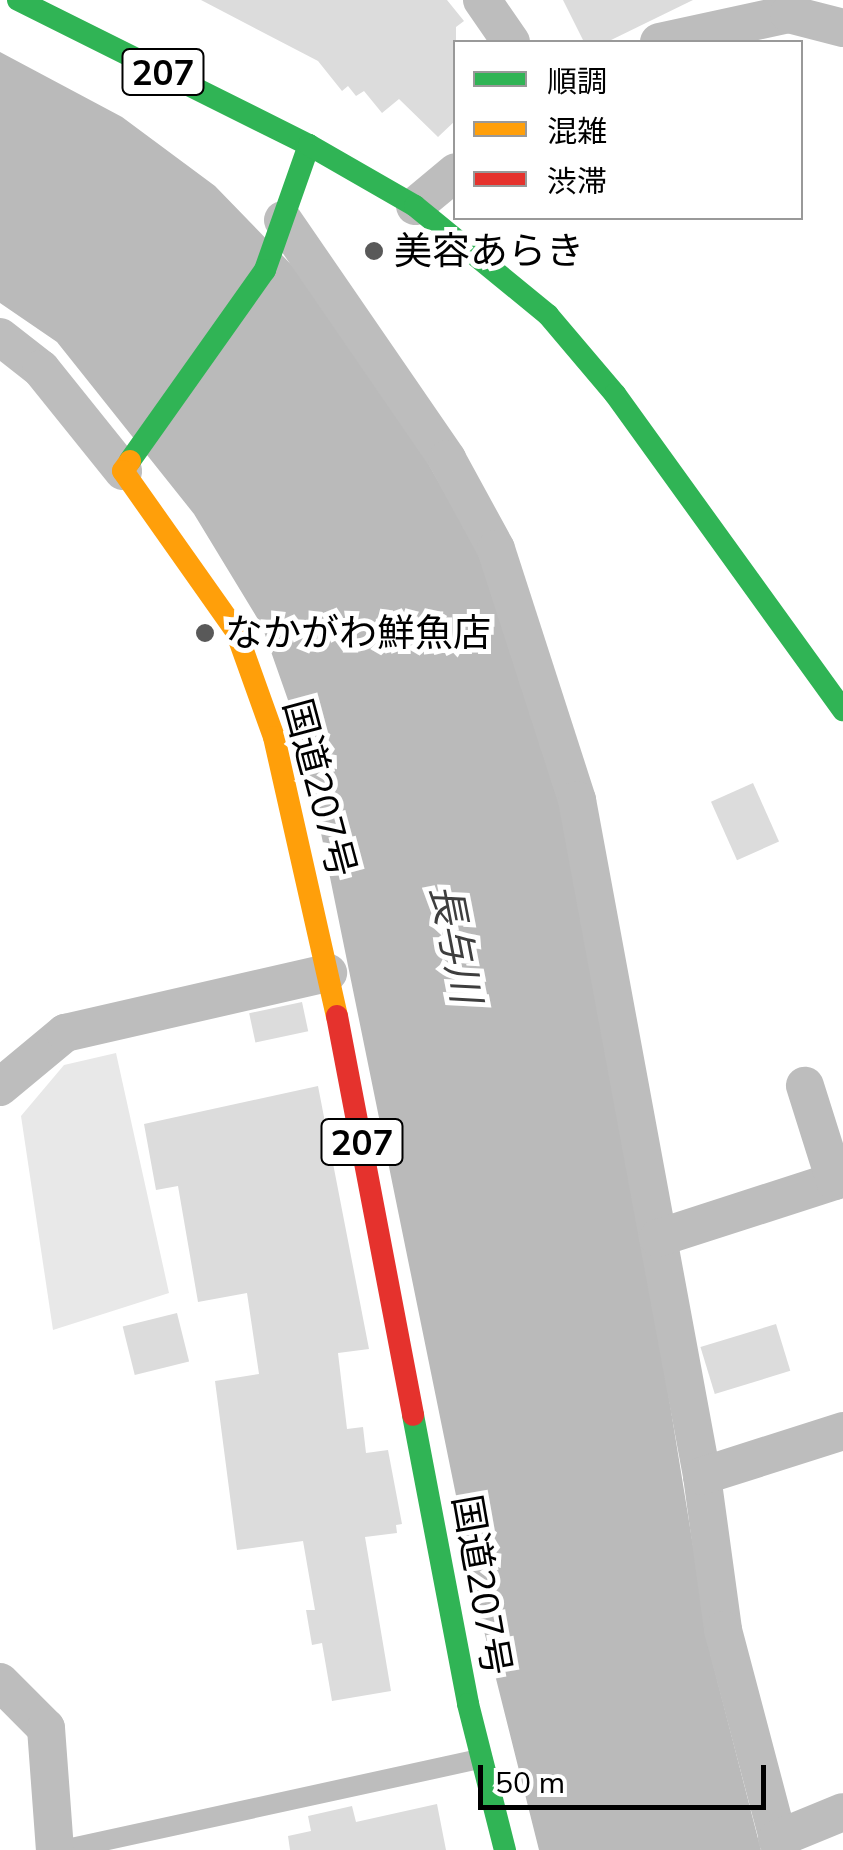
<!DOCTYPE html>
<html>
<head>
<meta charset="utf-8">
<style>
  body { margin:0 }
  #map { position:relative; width:843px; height:1850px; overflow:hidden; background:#fff; font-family:Mulish,"Noto Sans JP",sans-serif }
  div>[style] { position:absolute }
  .green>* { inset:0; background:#e8e8e8 }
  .water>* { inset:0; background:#bababa }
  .building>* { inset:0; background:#dcdcdc; transform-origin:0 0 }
  .lane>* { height:20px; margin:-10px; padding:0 10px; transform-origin:10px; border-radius:10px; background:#bdbdbd }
  .street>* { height:38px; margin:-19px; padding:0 19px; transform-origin:19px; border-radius:19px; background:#bdbdbd }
  .fast>* { height:22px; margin:-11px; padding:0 11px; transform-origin:11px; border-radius:11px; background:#30b455 }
  .slow>* { height:22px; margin:-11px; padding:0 11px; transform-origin:11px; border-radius:11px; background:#ff9f0a }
  .jam>* { height:22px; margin:-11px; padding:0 11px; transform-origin:11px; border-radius:11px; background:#e5322d }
  .dots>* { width:28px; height:28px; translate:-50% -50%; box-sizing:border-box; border:5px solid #fff; border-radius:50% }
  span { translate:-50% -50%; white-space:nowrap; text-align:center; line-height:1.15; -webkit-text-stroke:10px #fff; paint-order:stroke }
  .shield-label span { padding:2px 8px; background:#fff; border:2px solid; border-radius:8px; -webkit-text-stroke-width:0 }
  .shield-label { font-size:35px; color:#000; font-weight:700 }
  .poi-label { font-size:38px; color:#000 }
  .left { translate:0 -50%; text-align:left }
  .street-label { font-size:38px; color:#000 }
  .water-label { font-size:40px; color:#3e3e3e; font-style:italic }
  .legend { position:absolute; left:453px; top:40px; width:350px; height:180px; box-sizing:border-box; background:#fff; border:2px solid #999; margin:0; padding:12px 18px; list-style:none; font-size:30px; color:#000 }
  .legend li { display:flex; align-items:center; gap:20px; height:50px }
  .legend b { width:50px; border:2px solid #999 }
  .scale { position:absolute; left:478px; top:1765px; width:288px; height:45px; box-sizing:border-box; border:5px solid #000; border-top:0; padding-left:12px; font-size:30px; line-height:35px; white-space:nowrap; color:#000; -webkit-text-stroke:8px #fff; paint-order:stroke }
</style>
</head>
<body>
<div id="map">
  <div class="green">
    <div style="clip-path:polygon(116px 1053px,169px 1293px,53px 1330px,21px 1116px,64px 1065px)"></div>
  </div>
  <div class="water">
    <div style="clip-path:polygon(0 52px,122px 117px,215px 186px,310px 284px,412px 435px,483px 560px,562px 811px,623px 1116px,711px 1656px,761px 1850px,539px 1850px,482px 1623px,302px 740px,262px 626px,194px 514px,57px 342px,0 303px)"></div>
  </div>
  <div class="building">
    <div style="clip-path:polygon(201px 0,447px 0,464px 21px,456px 27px,456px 120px,438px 137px,399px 99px,382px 113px,364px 91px,356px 96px,348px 86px,342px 91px,318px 61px)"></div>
    <div style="clip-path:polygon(563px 0,693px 0,607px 42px,584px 42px)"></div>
    <div style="left:753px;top:783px;width:64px;height:46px;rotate:66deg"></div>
    <div style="left:302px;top:1002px;width:30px;height:54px;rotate:78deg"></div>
    <div style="clip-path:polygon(318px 1086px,369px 1349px,338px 1353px,347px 1429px,363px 1427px,366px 1453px,388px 1450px,402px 1524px,396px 1525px,397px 1533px,365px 1537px,391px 1691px,332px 1701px,322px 1643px,312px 1645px,306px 1610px,315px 1610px,303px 1541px,237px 1550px,215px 1381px,259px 1374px,247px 1293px,198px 1302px,178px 1186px,156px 1190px,144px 1124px)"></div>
    <div style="left:177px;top:1313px;width:50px;height:56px;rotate:76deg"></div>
    <div style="left:776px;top:1324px;width:49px;height:79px;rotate:73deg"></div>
    <div style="clip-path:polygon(437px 1804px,446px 1850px,290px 1850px,288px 1836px,311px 1831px,308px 1816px,352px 1806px,356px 1822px)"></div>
  </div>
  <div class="lane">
    <div style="left:62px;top:1850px;width:428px;rotate:-12.3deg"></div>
  </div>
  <div class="street">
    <div style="left:482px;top:0;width:51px;rotate:55.4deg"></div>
    <div style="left:659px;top:42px;width:133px;rotate:-12.2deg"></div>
    <div style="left:789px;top:14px;width:56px;rotate:14.5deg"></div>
    <div style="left:415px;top:206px;width:53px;rotate:-39.7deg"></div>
    <div style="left:283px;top:220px;width:290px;rotate:55.5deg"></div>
    <div style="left:447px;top:459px;width:102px;rotate:61.4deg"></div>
    <div style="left:496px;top:549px;width:264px;rotate:72.1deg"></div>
    <div style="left:577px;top:800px;width:687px;rotate:79.52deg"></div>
    <div style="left:702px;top:1476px;width:155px;rotate:82.2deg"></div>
    <div style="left:723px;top:1630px;width:228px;rotate:75.2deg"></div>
    <div style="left:0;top:337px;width:52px;rotate:38deg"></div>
    <div style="left:41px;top:369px;width:131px;rotate:51.2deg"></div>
    <div style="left:0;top:1087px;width:85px;rotate:-39.7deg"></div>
    <div style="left:65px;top:1033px;width:270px;rotate:-12.9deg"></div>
    <div style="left:658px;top:1238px;width:186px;rotate:-17.9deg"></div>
    <div style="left:835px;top:1181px;width:100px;rotate:-107.5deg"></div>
    <div style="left:702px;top:1476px;width:148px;rotate:-17.7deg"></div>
    <div style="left:0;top:1682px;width:65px;rotate:45deg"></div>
    <div style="left:46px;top:1728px;width:122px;rotate:85.8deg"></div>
    <div style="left:777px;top:1839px;width:71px;rotate:-22.2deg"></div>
  </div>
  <div class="fast">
    <div style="left:18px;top:0;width:325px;rotate:26.5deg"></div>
    <div style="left:309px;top:145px;width:133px;rotate:109.4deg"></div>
    <div style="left:265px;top:270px;width:234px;rotate:125.3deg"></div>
    <div style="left:309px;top:145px;width:122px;rotate:29.9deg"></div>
    <div style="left:415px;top:206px;width:172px;rotate:39.3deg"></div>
    <div style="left:548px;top:315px;width:104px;rotate:49.7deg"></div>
    <div style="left:615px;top:394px;width:390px;rotate:54.2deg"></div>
    <div style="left:413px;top:1415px;width:294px;rotate:79.2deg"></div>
    <div style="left:468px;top:1704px;width:151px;rotate:75.8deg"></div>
  </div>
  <div class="slow">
    <div style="left:130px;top:461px;width:12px;rotate:125deg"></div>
    <div style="left:123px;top:471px;width:196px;rotate:54.8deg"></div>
    <div style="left:236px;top:631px;width:113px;rotate:70.3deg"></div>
    <div style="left:274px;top:737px;width:286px;rotate:77.3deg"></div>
  </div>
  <div class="jam">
    <div style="left:337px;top:1016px;width:406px;rotate:79.2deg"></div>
  </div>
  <div class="dots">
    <div style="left:374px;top:251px;background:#595959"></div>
    <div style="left:205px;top:633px;background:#595959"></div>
  </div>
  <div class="shield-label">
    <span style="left:163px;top:72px">207</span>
    <span style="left:362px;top:1142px">207</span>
  </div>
  <div class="poi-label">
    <span class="left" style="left:394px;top:251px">美容あらき</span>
    <span class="left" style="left:225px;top:633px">なかがわ鮮魚店</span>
  </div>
  <div class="street-label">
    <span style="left:320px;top:788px;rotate:75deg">国道207号</span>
    <span style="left:482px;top:1585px;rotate:80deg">国道207号</span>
  </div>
  <div class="water-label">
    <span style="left:457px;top:943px;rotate:79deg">長与川</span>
  </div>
  <ul class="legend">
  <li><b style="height:12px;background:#30b455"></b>順調</li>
  <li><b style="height:12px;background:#ff9f0a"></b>混雑</li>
  <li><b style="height:12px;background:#e5322d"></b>渋滞</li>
  </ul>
  <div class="scale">50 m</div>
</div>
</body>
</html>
